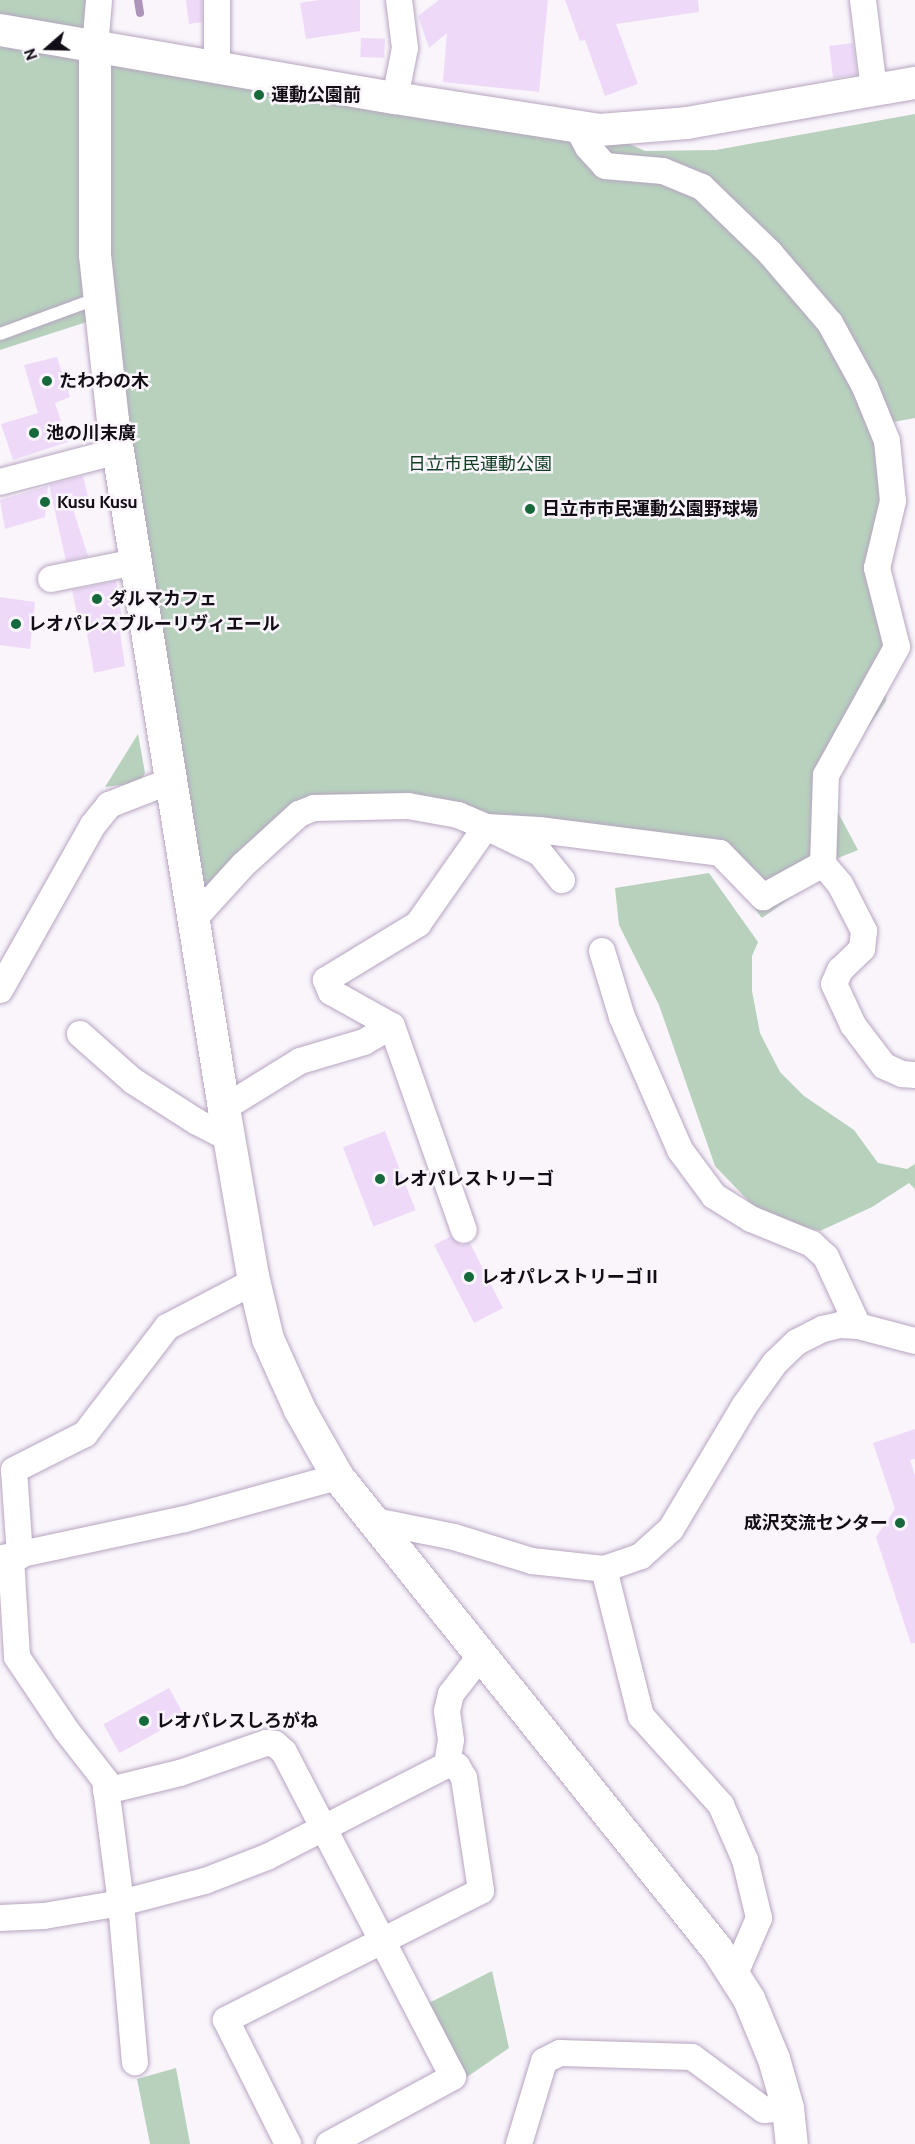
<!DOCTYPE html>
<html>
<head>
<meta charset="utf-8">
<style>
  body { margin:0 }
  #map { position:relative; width:915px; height:2144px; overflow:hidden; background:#f9f5fb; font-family:Cabin,"Noto Sans JP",sans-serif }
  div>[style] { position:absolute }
  .green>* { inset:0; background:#b7d1bd }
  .stream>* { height:8px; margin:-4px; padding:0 4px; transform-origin:4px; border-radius:4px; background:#ad94b9 }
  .building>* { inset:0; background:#eedaf8; transform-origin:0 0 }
  .roads { filter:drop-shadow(0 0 2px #b7a4c1) drop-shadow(0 0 2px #b7a4c1) }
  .service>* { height:12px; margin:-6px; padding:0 6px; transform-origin:6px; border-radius:6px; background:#fff }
  .minor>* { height:26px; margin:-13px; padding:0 13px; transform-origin:13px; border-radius:13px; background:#fff }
  .tertiary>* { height:32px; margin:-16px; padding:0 16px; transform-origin:16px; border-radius:16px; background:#fff }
  .dots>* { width:16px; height:16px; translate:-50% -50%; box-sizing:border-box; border:3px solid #f9f5fb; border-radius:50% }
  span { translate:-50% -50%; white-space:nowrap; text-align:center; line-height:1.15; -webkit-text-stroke:5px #f9f5fb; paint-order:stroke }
  .poi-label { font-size:18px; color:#130d17; font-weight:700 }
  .left { translate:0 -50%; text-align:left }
  .right { translate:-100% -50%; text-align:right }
  .park-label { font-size:18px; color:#0d3c20 }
  .north { position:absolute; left:18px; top:18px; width:60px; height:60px; -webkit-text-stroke:4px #f9f5fb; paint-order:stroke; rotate:250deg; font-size:16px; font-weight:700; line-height:24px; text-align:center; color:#130d17 }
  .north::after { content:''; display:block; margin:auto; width:21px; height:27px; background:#130d17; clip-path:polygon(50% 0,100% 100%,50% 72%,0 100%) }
</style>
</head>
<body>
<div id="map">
  <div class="green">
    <div style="clip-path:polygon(0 0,96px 0,95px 48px,599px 130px,645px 151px,716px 150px,915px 114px,915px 418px,893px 422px,886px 701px,826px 790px,858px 850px,823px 864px,820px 877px,762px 918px,718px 861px,432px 812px,299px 814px,191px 913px,99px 318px,0 350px)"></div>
    <div style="clip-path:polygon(138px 734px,145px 773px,139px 783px,105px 787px)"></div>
    <div style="clip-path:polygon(709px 873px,758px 942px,752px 956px,752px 991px,760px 1033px,780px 1072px,804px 1096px,854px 1130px,878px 1163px,907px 1169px,915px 1164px,915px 1189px,909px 1183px,872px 1207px,820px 1231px,762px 1215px,715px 1166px,659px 1005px,619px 925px,615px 888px)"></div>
    <div style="clip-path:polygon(492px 1971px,509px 2048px,467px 2077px,429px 2003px)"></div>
    <div style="clip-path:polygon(176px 2068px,190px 2144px,150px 2144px,137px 2079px)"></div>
  </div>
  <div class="stream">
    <div style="left:138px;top:0;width:13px;rotate:81deg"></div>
  </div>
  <div class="building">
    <div style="clip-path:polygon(186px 0,202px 0,202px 22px,189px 24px)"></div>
    <div style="clip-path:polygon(319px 0,360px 0,360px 31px,306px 39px,300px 3px)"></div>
    <div style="clip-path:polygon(439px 0,548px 0,539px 92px,443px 82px,447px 33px,429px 48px,418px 16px)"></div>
    <div style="clip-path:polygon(565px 0,698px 0,699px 12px,616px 24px,638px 84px,605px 96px,585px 40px,580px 41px)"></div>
    <div style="left:361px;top:38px;width:24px;height:19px;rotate:2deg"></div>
    <div style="left:853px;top:43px;width:32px;height:24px;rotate:83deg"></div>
    <div style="clip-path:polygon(57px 357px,70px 397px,55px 403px,68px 442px,13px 460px,1px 424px,38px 413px,24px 365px)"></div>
    <div style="clip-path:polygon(83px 476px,90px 504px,73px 509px,88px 556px,66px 561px,49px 485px)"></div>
    <div style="clip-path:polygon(48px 486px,45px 517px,5px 529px,0 500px)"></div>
    <div style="clip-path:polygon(116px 581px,122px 617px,118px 618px,125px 666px,94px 673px,85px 622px,79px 623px,72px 590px)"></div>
    <div style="clip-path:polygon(0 597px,35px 602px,30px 649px,0 645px)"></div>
    <div style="left:385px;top:1131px;width:85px;height:45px;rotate:69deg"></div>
    <div style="clip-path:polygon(451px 1236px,461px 1245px,470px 1243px,503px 1308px,474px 1323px,434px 1245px)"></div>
    <div style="clip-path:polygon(915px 1429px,915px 1459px,910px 1460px,915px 1476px,915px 1643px,911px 1644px,876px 1537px,895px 1509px,873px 1443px)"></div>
    <div style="left:169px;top:1688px;width:33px;height:75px;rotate:61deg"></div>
  </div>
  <div class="roads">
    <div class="service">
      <div style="left:0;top:334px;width:104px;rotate:-20.2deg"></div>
    </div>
    <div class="minor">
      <div style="left:863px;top:0;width:90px;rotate:83deg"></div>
      <div style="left:95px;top:48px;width:48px;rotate:-85.2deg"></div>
      <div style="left:217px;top:67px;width:67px;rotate:-90deg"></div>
      <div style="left:395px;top:98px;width:51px;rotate:-78.7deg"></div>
      <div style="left:405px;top:48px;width:48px;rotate:-97.1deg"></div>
      <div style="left:577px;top:127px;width:23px;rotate:61deg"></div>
      <div style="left:588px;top:147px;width:25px;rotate:48deg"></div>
      <div style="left:605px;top:166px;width:58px;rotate:4.9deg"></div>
      <div style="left:663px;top:171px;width:42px;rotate:22.3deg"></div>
      <div style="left:702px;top:187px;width:95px;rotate:44.1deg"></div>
      <div style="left:770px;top:253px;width:92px;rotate:49.4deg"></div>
      <div style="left:830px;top:323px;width:73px;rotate:61.3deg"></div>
      <div style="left:865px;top:387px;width:58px;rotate:67.8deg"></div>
      <div style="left:887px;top:441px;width:60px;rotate:84.3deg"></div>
      <div style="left:893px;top:501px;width:69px;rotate:103.4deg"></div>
      <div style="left:877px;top:568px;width:81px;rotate:75.8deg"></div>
      <div style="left:897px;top:647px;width:146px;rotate:119deg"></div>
      <div style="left:826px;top:775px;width:89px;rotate:91.9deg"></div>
      <div style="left:823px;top:864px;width:26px;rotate:50deg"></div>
      <div style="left:840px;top:884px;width:53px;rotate:62.9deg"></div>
      <div style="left:864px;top:931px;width:18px;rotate:96deg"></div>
      <div style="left:862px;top:949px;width:30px;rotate:136deg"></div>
      <div style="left:840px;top:970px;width:15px;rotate:113deg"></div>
      <div style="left:834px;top:984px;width:45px;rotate:65.1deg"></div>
      <div style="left:853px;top:1025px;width:51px;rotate:52.9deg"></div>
      <div style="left:884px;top:1066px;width:20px;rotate:24deg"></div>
      <div style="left:902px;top:1074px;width:13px;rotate:4deg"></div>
      <div style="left:0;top:482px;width:122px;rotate:-14.7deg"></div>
      <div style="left:51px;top:579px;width:86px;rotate:-11.4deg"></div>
      <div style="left:193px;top:920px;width:74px;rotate:-47.7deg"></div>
      <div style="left:243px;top:865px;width:76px;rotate:-42.3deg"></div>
      <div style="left:299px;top:814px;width:16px;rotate:-22deg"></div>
      <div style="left:314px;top:808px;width:94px;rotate:-1.2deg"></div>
      <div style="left:408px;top:806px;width:51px;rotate:10.2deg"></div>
      <div style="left:458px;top:815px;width:30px;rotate:23deg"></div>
      <div style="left:486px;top:827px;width:53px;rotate:3.2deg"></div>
      <div style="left:539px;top:830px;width:182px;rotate:7.2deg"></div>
      <div style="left:720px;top:853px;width:62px;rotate:45.7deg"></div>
      <div style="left:763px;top:897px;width:68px;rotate:-28.8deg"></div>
      <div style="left:602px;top:951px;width:69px;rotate:73.1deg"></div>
      <div style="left:622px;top:1017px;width:145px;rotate:66.4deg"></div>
      <div style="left:680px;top:1150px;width:57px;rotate:53.5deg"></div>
      <div style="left:714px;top:1196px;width:44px;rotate:31.9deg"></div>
      <div style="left:751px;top:1219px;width:66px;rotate:22.3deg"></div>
      <div style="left:812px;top:1244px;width:19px;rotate:43deg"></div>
      <div style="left:826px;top:1257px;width:76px;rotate:65.1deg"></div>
      <div style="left:0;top:990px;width:189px;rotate:-60.6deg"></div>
      <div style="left:93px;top:825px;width:26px;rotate:-51deg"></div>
      <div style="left:109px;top:805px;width:66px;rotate:-21.5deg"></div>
      <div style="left:392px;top:1026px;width:216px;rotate:70.6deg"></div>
      <div style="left:80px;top:1034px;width:71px;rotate:41.6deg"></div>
      <div style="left:133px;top:1081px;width:76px;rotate:32.6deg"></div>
      <div style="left:197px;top:1122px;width:36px;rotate:27deg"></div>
      <div style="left:224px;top:1108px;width:89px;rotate:-31.7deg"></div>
      <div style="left:300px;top:1061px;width:67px;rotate:-16.5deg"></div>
      <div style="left:364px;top:1042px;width:32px;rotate:-30deg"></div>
      <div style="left:392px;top:1026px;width:70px;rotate:-150.9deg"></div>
      <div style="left:331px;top:992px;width:13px;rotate:-113deg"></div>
      <div style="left:326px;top:980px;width:108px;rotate:-31.3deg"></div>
      <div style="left:418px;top:924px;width:118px;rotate:-55deg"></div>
      <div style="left:486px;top:827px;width:60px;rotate:25.7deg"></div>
      <div style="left:540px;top:853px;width:35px;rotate:51deg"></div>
      <div style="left:370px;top:1520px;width:86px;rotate:11.4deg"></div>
      <div style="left:454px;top:1537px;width:82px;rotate:17.1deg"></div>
      <div style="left:532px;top:1561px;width:72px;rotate:6.3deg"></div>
      <div style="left:604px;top:1569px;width:39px;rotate:-19deg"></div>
      <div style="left:641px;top:1556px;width:40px;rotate:-42deg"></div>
      <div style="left:671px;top:1529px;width:144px;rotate:-59.2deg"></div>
      <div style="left:745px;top:1405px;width:52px;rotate:-54.5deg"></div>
      <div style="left:775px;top:1363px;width:30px;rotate:-44deg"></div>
      <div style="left:797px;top:1342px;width:29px;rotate:-27deg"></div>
      <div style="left:823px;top:1329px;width:17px;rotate:-13deg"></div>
      <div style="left:840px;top:1325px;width:18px;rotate:3deg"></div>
      <div style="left:858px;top:1326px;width:59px;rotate:14.7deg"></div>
      <div style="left:20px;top:1556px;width:86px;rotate:-94deg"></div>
      <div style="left:14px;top:1470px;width:80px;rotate:-26.9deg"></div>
      <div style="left:85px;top:1434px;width:135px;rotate:-52.5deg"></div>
      <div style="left:167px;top:1327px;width:99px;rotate:-27.6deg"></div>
      <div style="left:3px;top:1558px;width:186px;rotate:-12.1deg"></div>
      <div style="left:185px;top:1519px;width:159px;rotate:-15.4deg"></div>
      <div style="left:11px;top:1558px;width:99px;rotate:86.5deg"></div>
      <div style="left:17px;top:1657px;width:88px;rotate:56.1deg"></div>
      <div style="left:66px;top:1730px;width:63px;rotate:52deg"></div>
      <div style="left:105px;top:1780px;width:124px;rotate:82.6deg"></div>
      <div style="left:121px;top:1903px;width:160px;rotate:85deg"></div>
      <div style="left:604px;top:1569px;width:152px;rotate:75.9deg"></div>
      <div style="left:641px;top:1716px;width:120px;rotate:48deg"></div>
      <div style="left:721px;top:1805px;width:60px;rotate:66.4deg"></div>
      <div style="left:745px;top:1860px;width:60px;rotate:76.4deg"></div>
      <div style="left:759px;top:1918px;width:63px;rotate:113.3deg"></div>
      <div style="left:447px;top:1765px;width:25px;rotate:-81deg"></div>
      <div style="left:451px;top:1740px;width:29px;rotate:-98deg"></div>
      <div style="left:447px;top:1711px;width:17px;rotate:-77deg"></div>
      <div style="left:451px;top:1694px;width:51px;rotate:-52.2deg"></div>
      <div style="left:106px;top:1791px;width:76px;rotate:-13.7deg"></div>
      <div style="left:180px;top:1773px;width:91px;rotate:-19.2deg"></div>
      <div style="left:266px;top:1743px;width:9px;rotate:6deg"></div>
      <div style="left:275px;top:1744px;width:12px;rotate:42deg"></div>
      <div style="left:284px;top:1752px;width:366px;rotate:62.5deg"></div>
      <div style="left:453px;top:2077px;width:141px;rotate:151.6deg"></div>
      <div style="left:0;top:1918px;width:44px;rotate:-2.6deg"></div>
      <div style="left:44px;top:1916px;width:78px;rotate:-9.6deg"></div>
      <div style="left:121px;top:1903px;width:87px;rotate:-14.7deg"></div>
      <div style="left:205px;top:1881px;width:66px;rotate:-21.2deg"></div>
      <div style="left:267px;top:1857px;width:202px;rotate:-27.1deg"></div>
      <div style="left:447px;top:1765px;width:10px;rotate:6deg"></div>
      <div style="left:457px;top:1766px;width:14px;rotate:60deg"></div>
      <div style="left:464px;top:1778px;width:114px;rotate:81.4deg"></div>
      <div style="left:481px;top:1891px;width:286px;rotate:153.2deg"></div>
      <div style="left:226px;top:2020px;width:139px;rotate:63.4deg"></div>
      <div style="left:519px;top:2144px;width:87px;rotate:-73.2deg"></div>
      <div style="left:544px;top:2061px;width:18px;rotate:-27deg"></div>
      <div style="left:560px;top:2053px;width:132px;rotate:1.7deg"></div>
      <div style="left:692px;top:2057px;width:89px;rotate:36.4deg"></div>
      <div style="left:764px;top:2110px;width:24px;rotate:-5deg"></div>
    </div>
    <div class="tertiary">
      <div style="left:0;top:30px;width:401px;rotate:9.8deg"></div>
      <div style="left:395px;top:98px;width:206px;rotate:8.9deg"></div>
      <div style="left:599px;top:130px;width:88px;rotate:-4.5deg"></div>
      <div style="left:687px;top:123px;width:231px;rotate:-10deg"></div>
      <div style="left:95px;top:48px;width:207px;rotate:90deg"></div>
      <div style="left:95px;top:255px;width:166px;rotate:83.8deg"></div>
      <div style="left:113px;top:420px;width:697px;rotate:80.84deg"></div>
      <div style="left:224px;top:1108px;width:170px;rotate:80.2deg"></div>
      <div style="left:253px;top:1276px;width:65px;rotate:76.6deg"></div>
      <div style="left:268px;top:1339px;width:78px;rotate:65.7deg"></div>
      <div style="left:300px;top:1410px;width:77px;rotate:60.4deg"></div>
      <div style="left:338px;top:1477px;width:605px;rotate:51.24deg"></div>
      <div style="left:717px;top:1949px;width:59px;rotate:57.4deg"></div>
      <div style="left:749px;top:1999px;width:65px;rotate:67.4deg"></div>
      <div style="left:774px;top:2059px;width:51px;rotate:74.1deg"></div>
      <div style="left:788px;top:2108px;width:36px;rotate:84deg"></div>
    </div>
  </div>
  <div class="dots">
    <div style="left:259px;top:95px;background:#16693a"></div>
    <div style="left:47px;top:381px;background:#16693a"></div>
    <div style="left:34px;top:433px;background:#16693a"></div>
    <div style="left:45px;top:502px;background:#16693a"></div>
    <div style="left:530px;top:509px;background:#16693a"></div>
    <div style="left:97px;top:599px;background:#16693a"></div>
    <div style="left:16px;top:624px;background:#16693a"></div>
    <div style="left:380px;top:1179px;background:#16693a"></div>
    <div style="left:469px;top:1277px;background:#16693a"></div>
    <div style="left:900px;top:1523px;background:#16693a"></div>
    <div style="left:144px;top:1721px;background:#16693a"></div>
  </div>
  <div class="poi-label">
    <span class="left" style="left:271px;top:95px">運動公園前</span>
    <span class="left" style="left:59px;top:381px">たわわの木</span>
    <span class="left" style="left:46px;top:433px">池の川末廣</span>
    <span class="left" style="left:57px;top:502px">Kusu Kusu</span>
    <span class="left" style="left:542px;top:509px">日立市市民運動公園野球場</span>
    <span class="left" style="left:109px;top:599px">ダルマカフェ</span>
    <span class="left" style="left:28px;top:624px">レオパレスブルーリヴィエール</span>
    <span class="left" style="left:392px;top:1179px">レオパレストリーゴ</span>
    <span class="left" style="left:481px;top:1277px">レオパレストリーゴⅡ</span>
    <span class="right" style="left:888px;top:1523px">成沢交流センター</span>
    <span class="left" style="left:156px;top:1721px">レオパレスしろがね</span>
  </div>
  <div class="park-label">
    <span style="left:480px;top:464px">日立市民運動公園</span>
  </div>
  <div class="north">N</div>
</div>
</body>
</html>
